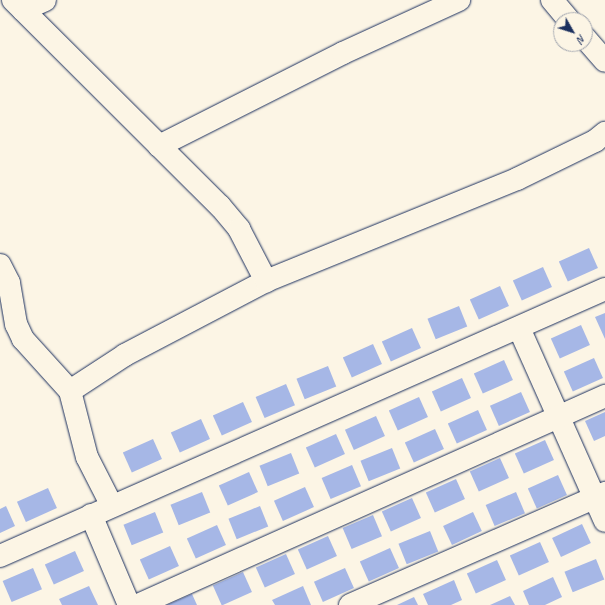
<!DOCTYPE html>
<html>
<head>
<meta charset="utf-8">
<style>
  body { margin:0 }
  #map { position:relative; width:605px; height:605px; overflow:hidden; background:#fcf5e5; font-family:Caveat,sans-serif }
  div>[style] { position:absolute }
  .building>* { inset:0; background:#a6b7e6; transform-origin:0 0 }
  .roads { filter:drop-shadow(0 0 1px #1b2f5e) drop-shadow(0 0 1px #1b2f5e) }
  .minor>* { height:22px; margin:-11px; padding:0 11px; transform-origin:11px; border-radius:11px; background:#fcf5e5 }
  span { translate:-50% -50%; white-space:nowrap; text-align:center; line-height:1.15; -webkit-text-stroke:3.5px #fcf5e5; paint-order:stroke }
  .north { position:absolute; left:553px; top:12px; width:40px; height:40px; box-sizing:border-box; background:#fcf5e5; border:1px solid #a2a6af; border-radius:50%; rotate:129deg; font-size:11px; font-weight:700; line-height:16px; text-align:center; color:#1b2f5e }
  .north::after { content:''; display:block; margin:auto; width:14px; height:18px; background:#1b2f5e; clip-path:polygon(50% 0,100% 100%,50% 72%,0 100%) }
</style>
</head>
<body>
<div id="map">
  <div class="building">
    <div style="left:589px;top:248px;width:22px;height:33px;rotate:66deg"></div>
    <div style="left:543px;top:267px;width:22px;height:33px;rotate:66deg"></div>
    <div style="left:500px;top:286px;width:22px;height:33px;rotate:66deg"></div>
    <div style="left:459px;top:306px;width:22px;height:34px;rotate:68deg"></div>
    <div style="clip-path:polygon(605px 313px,605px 339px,595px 317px)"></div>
    <div style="left:581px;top:325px;width:22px;height:33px;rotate:66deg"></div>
    <div style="left:412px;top:328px;width:22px;height:33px;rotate:66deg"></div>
    <div style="left:373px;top:344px;width:22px;height:33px;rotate:66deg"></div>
    <div style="left:594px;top:358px;width:22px;height:33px;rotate:66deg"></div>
    <div style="left:504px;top:360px;width:22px;height:33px;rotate:66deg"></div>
    <div style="left:328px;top:366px;width:22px;height:34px;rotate:68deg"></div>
    <div style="left:462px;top:378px;width:22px;height:33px;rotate:66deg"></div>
    <div style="left:286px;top:384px;width:23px;height:33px;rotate:67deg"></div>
    <div style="left:521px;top:392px;width:22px;height:34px;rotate:66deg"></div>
    <div style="left:419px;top:397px;width:22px;height:33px;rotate:66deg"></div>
    <div style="left:243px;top:402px;width:22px;height:33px;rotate:66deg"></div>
    <div style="left:478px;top:410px;width:22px;height:33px;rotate:66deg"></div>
    <div style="clip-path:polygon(605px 412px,605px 436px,594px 441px,585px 421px)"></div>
    <div style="left:376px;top:416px;width:22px;height:34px;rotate:66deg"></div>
    <div style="left:201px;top:419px;width:22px;height:33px;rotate:66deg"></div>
    <div style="left:435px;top:429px;width:22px;height:33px;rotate:66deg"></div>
    <div style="left:336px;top:434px;width:22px;height:33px;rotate:66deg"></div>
    <div style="left:153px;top:439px;width:22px;height:33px;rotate:66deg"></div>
    <div style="left:545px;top:440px;width:22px;height:33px;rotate:66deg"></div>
    <div style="left:392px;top:448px;width:22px;height:34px;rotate:68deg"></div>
    <div style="left:291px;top:453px;width:22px;height:34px;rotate:68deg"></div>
    <div style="left:500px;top:458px;width:22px;height:33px;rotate:66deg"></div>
    <div style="left:352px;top:465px;width:23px;height:33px;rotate:67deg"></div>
    <div style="left:249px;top:472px;width:22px;height:33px;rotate:66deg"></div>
    <div style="left:558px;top:475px;width:22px;height:33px;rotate:66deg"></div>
    <div style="left:456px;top:479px;width:22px;height:33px;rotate:66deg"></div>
    <div style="left:305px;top:487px;width:22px;height:34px;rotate:66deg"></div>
    <div style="left:48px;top:488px;width:22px;height:34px;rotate:66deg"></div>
    <div style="left:202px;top:492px;width:22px;height:34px;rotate:68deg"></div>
    <div style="left:516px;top:492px;width:23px;height:33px;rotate:67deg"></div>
    <div style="left:412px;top:498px;width:22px;height:33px;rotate:66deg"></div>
    <div style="clip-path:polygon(6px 506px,15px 526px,0 533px,0 509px)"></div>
    <div style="left:260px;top:506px;width:22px;height:34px;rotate:68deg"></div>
    <div style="left:155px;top:512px;width:22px;height:34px;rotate:68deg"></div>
    <div style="left:473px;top:512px;width:21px;height:33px;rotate:65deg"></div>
    <div style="left:373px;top:515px;width:23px;height:33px;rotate:67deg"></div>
    <div style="left:582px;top:524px;width:21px;height:33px;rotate:65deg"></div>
    <div style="left:217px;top:525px;width:22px;height:33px;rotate:66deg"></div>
    <div style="left:430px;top:531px;width:22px;height:34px;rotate:68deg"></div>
    <div style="left:328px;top:536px;width:22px;height:33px;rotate:66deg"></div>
    <div style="left:540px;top:542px;width:22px;height:33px;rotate:66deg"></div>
    <div style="left:170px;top:546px;width:22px;height:33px;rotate:66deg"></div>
    <div style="left:390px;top:548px;width:22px;height:33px;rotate:66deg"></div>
    <div style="left:75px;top:551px;width:22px;height:33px;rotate:66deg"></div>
    <div style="left:286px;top:554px;width:22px;height:33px;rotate:66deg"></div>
    <div style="left:596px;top:559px;width:22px;height:34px;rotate:68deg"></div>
    <div style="left:497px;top:560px;width:22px;height:33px;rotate:66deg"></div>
    <div style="left:33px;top:568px;width:23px;height:33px;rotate:67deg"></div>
    <div style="left:345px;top:568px;width:22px;height:34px;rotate:66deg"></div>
    <div style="left:243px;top:572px;width:22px;height:33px;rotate:66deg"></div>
    <div style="clip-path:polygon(553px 577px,562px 597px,545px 605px,529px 605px,523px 591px)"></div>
    <div style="clip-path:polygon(454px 580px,462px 600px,451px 605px,428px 605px,423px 594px)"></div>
    <div style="clip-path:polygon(89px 586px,98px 605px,62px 605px,59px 599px)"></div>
    <div style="clip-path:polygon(303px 586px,311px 605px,275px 605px,272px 600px)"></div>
    <div style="clip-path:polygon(192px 594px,197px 605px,167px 605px)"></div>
    <div style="clip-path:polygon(510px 596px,515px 605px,490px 605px)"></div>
    <div style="clip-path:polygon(414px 597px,418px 605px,397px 605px)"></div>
  </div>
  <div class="roads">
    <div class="minor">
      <div style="left:13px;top:0;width:292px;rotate:44.9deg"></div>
      <div style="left:220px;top:206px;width:30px;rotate:50deg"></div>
      <div style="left:239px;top:229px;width:59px;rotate:62.6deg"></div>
      <div style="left:552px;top:0;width:26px;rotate:50deg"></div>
      <div style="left:23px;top:10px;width:24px;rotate:-24deg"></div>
      <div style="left:585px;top:38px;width:30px;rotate:49deg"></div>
      <div style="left:159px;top:146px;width:206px;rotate:-26.8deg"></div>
      <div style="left:343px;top:53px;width:128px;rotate:-24.6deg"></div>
      <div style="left:0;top:265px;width:20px;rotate:63deg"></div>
      <div style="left:9px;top:283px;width:42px;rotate:80.3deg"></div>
      <div style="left:16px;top:324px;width:17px;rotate:65deg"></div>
      <div style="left:23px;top:339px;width:70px;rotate:47.9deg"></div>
      <div style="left:70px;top:391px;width:68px;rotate:75.6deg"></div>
      <div style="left:87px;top:457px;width:55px;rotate:63deg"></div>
      <div style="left:519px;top:328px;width:211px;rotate:66deg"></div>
      <div style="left:70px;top:391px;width:66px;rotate:-33.2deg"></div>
      <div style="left:125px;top:355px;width:159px;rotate:-27.7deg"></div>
      <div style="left:266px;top:281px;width:271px;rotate:-22.1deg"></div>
      <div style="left:517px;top:179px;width:87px;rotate:-26deg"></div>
      <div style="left:595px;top:141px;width:13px;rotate:-39deg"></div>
      <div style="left:91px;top:515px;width:98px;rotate:67.1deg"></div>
      <div style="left:0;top:556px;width:661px;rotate:-23.81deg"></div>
      <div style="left:138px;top:605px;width:512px;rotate:-24.11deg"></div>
      <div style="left:350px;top:605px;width:279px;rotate:-23.7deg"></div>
    </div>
  </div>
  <div class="north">N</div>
</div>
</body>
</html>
